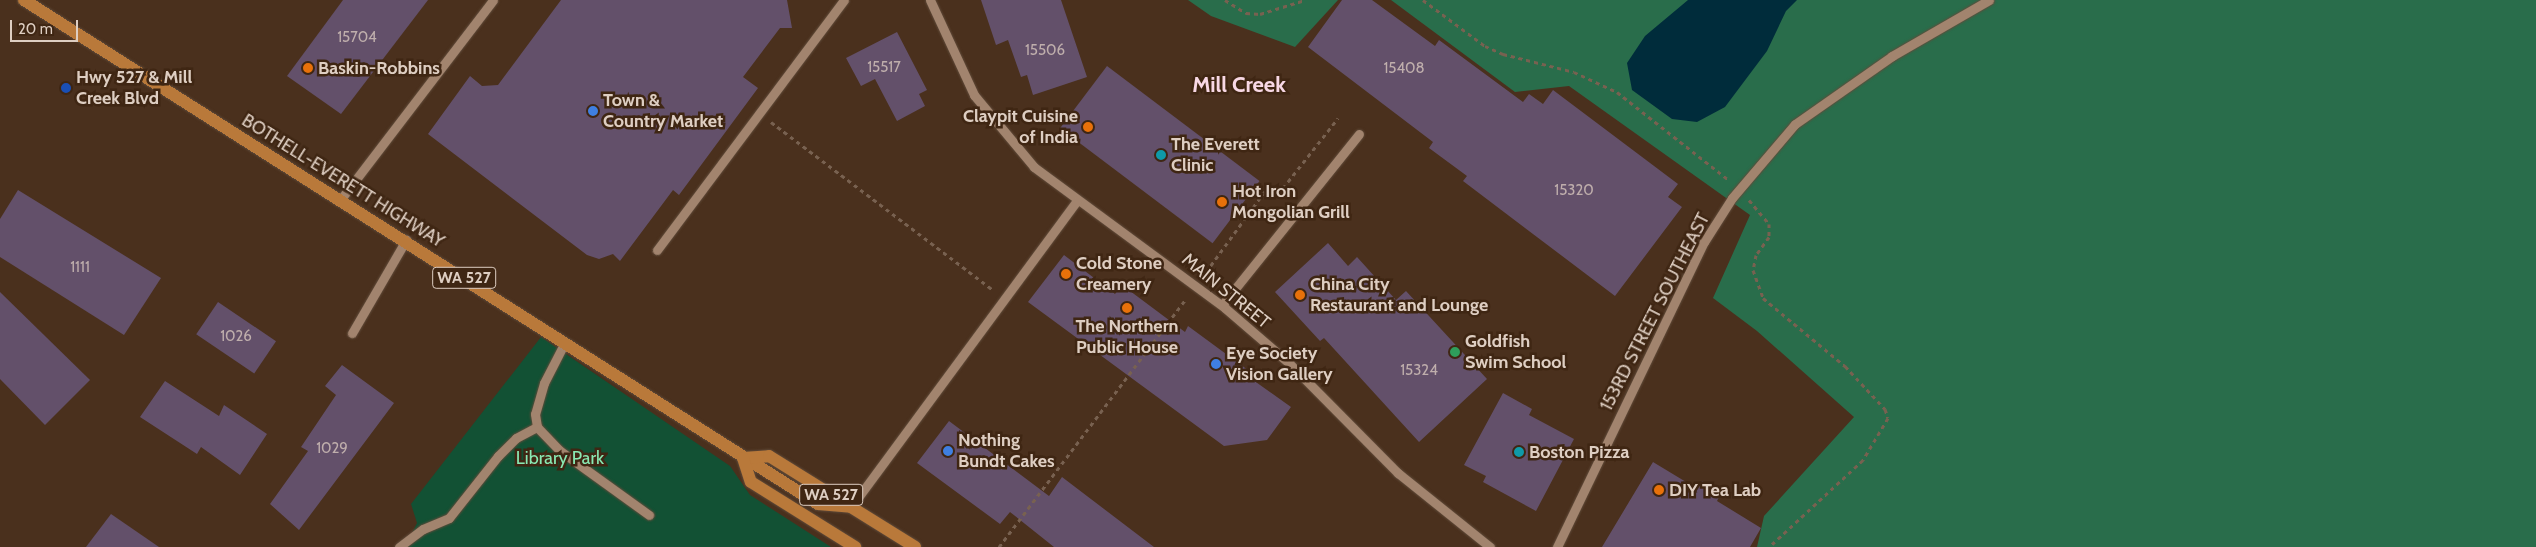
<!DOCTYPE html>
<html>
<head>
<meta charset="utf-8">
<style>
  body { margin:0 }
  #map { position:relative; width:2536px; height:547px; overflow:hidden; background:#4a301d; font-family:Cabin,sans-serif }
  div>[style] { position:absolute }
  .green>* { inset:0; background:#125134 }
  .forest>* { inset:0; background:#296d4b }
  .water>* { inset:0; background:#002c3b }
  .building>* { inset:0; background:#63506a; transform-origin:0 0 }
  .path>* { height:3px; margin-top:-1.5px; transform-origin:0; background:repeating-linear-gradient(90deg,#786150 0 4px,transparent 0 8px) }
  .roads { filter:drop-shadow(0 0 1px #604b3a) drop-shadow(0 0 1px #604b3a) }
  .minor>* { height:9px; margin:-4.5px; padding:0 4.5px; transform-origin:4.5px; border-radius:4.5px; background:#a2846e }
  .major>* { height:12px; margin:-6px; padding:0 6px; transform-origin:6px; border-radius:6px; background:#b9793a }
  .dots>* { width:14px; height:14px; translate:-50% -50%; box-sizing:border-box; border:2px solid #3f2613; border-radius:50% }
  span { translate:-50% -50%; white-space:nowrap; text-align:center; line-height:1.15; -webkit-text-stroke:5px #3f2613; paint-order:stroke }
  .number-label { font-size:15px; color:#bfaeac }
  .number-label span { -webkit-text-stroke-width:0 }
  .shield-label span { padding:1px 4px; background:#3f2613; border:1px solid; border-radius:4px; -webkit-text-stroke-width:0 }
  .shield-label { font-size:16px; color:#decec2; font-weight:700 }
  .poi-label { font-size:18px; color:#decec2; font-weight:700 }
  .left { translate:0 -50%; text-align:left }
  .right { translate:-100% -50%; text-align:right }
  .street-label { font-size:18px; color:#decec2 }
  .park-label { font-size:18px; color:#89e9b3 }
  .district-label { font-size:22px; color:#f8d8e5; font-weight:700 }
  .scale { position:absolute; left:10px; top:20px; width:68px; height:22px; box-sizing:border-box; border:2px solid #decec2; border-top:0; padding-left:6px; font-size:15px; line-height:18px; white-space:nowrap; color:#decec2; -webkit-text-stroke:4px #3f2613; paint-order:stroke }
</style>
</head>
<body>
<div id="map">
  <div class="green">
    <div style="clip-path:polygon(541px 337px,730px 466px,750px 495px,831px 547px,405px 547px,417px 523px,411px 504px)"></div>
  </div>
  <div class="forest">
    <div style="clip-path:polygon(1188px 0,1338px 0,1295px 47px,1211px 16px)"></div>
    <div style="clip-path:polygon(1391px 0,2536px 0,2536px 547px,1757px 547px,1764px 516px,1854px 417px,1757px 331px,1713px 298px,1750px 215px,1569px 86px,1515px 92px)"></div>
  </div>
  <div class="water">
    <div style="clip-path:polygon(1688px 0,1797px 0,1786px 11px,1767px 51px,1725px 107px,1697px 122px,1672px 119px,1632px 90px,1627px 63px,1645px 36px)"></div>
  </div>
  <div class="building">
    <div style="clip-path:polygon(343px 0,428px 0,341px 114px,287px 76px)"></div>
    <div style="clip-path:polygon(561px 0,787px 0,792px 28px,780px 28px,743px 77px,758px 88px,679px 195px,673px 190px,620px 261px,613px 254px,599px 259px,587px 255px,428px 134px,470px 76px,482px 86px,498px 85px)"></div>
    <div style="clip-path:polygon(981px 0,1061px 0,1087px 77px,1033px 95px,1027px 75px,1021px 77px,1008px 40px,996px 45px)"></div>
    <div style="clip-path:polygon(1342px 0,1372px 0,1435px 46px,1439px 40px,1523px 102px,1529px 94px,1543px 104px,1553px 90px,1678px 184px,1668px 197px,1682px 207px,1615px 296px,1463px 181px,1467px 176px,1429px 148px,1433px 142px,1308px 47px)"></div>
    <div style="clip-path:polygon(897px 32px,927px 90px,919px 94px,925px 106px,897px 121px,875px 79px,861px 86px,846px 58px)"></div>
    <div style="left:1107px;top:66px;width:191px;height:78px;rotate:37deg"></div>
    <div style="clip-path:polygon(18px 190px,161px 278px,124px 335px,0 257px,0 219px)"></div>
    <div style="clip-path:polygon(1328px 243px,1348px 266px,1357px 257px,1396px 300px,1406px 291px,1487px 379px,1419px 442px,1324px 338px,1320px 341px,1275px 292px)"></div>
    <div style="clip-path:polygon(1064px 255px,1115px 294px,1122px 285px,1185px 332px,1188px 326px,1256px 376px,1253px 380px,1291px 407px,1267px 440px,1224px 446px,1028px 302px)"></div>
    <div style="clip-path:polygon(0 292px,90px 380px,45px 425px,0 379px)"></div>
    <div style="left:218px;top:302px;width:70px;height:39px;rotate:34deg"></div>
    <div style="clip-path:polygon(342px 365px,394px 403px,299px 530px,270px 504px,308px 451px,301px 447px,336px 395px,325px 386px)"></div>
    <div style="clip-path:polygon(165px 381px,219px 416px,224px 405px,267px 434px,240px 475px,201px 447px,197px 454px,140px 417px)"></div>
    <div style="clip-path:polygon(1503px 393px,1532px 409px,1529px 415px,1574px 439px,1536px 511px,1483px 482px,1486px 476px,1464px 465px)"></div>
    <div style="clip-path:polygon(949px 421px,1049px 496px,1062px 477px,1154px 547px,1054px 547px,1010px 512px,1000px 524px,917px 463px)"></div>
    <div style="clip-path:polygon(1653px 462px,1696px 488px,1702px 481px,1721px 493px,1717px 501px,1761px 528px,1750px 547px,1602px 547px)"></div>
    <div style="clip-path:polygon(111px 514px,159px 547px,86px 547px)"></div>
  </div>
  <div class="path">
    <div style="left:1225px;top:0;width:25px;rotate:32deg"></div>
    <div style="left:1246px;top:13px;width:14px;rotate:4deg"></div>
    <div style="left:1260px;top:14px;width:47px;rotate:-17.3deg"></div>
    <div style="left:1423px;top:0;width:77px;rotate:36.6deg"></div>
    <div style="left:1485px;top:46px;width:20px;rotate:24deg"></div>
    <div style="left:1503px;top:54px;width:73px;rotate:14.2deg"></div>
    <div style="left:1574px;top:72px;width:47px;rotate:24.9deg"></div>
    <div style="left:1617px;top:92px;width:142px;rotate:38.2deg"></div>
    <div style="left:771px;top:122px;width:278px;rotate:37.1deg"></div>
    <div style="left:1749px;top:200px;width:31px;rotate:50deg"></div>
    <div style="left:1769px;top:224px;width:13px;rotate:90deg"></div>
    <div style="left:1769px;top:237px;width:22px;rotate:126deg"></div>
    <div style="left:1756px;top:255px;width:15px;rotate:101deg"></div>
    <div style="left:1753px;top:270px;width:30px;rotate:70deg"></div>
    <div style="left:1763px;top:298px;width:107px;rotate:39.7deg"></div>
    <div style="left:1845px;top:366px;width:59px;rotate:47.1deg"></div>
    <div style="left:1885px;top:409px;width:9px;rotate:72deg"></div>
    <div style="left:1888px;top:418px;width:49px;rotate:120.8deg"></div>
    <div style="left:1863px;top:460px;width:128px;rotate:137.2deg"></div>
    <div style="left:1206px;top:272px;width:100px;rotate:-53.9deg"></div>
    <div style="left:1265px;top:191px;width:18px;rotate:-9deg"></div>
    <div style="left:1283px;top:188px;width:89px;rotate:-51.8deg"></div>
    <div style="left:999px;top:547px;width:311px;rotate:-53deg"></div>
  </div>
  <div class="roads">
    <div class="minor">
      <div style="left:930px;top:0;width:105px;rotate:65.1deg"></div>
      <div style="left:974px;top:95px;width:94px;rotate:50.2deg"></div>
      <div style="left:1034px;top:167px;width:237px;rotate:36.4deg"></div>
      <div style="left:1225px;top:308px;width:84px;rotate:40.7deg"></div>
      <div style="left:1289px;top:363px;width:155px;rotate:45.3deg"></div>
      <div style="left:1398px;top:473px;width:118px;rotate:38.8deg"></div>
      <div style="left:341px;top:199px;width:250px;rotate:-52.6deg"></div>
      <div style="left:657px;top:250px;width:312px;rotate:-53.2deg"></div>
      <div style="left:1222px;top:305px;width:219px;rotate:-51.3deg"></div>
      <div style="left:352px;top:333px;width:108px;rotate:-59.9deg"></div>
      <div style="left:564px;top:344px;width:44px;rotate:117.1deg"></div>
      <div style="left:544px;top:383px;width:32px;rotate:106deg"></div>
      <div style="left:535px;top:414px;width:13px;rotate:81deg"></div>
      <div style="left:537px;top:427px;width:32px;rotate:46deg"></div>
      <div style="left:559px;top:450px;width:111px;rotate:35.8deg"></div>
      <div style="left:851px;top:507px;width:381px;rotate:-53.6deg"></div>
      <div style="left:399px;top:547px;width:30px;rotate:-37deg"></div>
      <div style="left:423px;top:529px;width:28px;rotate:-23deg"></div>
      <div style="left:449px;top:518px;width:79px;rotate:-51.7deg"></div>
      <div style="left:498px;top:456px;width:25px;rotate:-45deg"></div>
      <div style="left:516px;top:438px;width:24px;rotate:-28deg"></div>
      <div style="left:1557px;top:547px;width:339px;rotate:-64.3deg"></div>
      <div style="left:1704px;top:242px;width:52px;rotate:-57.5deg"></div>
      <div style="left:1732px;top:198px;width:97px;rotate:-49.6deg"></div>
      <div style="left:1795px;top:124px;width:118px;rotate:-35deg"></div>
      <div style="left:1892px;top:56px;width:112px;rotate:-30deg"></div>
    </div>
    <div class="major">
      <div style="left:24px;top:0;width:940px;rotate:32.41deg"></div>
      <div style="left:818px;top:504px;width:33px;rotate:5deg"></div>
      <div style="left:743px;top:458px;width:26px;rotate:-4deg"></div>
      <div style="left:769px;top:456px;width:172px;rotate:31.9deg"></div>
      <div style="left:743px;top:458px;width:25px;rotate:72deg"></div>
      <div style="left:751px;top:482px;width:123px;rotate:32deg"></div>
    </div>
  </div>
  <div class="dots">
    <div style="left:308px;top:68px;background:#e8710a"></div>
    <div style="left:66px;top:88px;background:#1a4fb4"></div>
    <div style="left:593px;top:111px;background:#3f7fe0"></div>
    <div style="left:1088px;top:127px;background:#e8710a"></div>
    <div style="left:1161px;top:155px;background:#0f9aa8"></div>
    <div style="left:1222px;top:202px;background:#e8710a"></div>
    <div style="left:1066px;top:274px;background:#e8710a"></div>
    <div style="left:1300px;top:295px;background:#e8710a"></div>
    <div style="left:1127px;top:308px;background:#e8710a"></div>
    <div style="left:1455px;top:352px;background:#2e9e5b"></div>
    <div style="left:1216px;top:364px;background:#3f7fe0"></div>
    <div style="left:948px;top:451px;background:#3f7fe0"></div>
    <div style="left:1519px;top:452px;background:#0f9aa8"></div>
    <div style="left:1659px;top:490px;background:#e8710a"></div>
  </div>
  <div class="number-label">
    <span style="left:357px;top:38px">15704</span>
    <span style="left:1045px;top:51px">15506</span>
    <span style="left:884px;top:68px">15517</span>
    <span style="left:1404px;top:69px">15408</span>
    <span style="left:1574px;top:191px">15320</span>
    <span style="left:80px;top:268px">1111</span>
    <span style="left:236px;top:337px">1026</span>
    <span style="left:1419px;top:371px">15324</span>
    <span style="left:332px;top:449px">1029</span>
  </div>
  <div class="shield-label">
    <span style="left:464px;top:278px">WA 527</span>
    <span style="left:831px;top:495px">WA 527</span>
  </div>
  <div class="poi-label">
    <span class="left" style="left:318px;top:68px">Baskin-Robbins</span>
    <span class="left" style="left:76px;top:88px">Hwy 527 &amp; Mill<br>Creek Blvd</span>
    <span class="left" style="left:603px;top:111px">Town &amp;<br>Country Market</span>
    <span class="right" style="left:1078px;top:127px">Claypit Cuisine<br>of India</span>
    <span class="left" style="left:1171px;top:155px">The Everett<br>Clinic</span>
    <span class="left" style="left:1232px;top:202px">Hot Iron<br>Mongolian Grill</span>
    <span class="left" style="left:1076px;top:274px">Cold Stone<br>Creamery</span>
    <span class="left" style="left:1310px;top:295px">China City<br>Restaurant and Lounge</span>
    <span style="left:1127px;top:337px">The Northern<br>Public House</span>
    <span class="left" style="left:1465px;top:352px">Goldfish<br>Swim School</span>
    <span class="left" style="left:1226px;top:364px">Eye Society<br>Vision Gallery</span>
    <span class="left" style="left:958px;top:451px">Nothing<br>Bundt Cakes</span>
    <span class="left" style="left:1529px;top:452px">Boston Pizza</span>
    <span class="left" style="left:1669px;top:490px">DIY Tea Lab</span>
  </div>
  <div class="street-label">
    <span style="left:343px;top:181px;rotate:32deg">BOTHELL-EVERETT HIGHWAY</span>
    <span style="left:1226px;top:291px;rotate:39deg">MAIN STREET</span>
    <span style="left:1655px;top:312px;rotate:-63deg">153RD STREET SOUTHEAST</span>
  </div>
  <div class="park-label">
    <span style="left:560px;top:458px">Library Park</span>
  </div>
  <div class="district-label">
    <span style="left:1239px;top:85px">Mill Creek</span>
  </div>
  <div class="scale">20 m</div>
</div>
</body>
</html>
